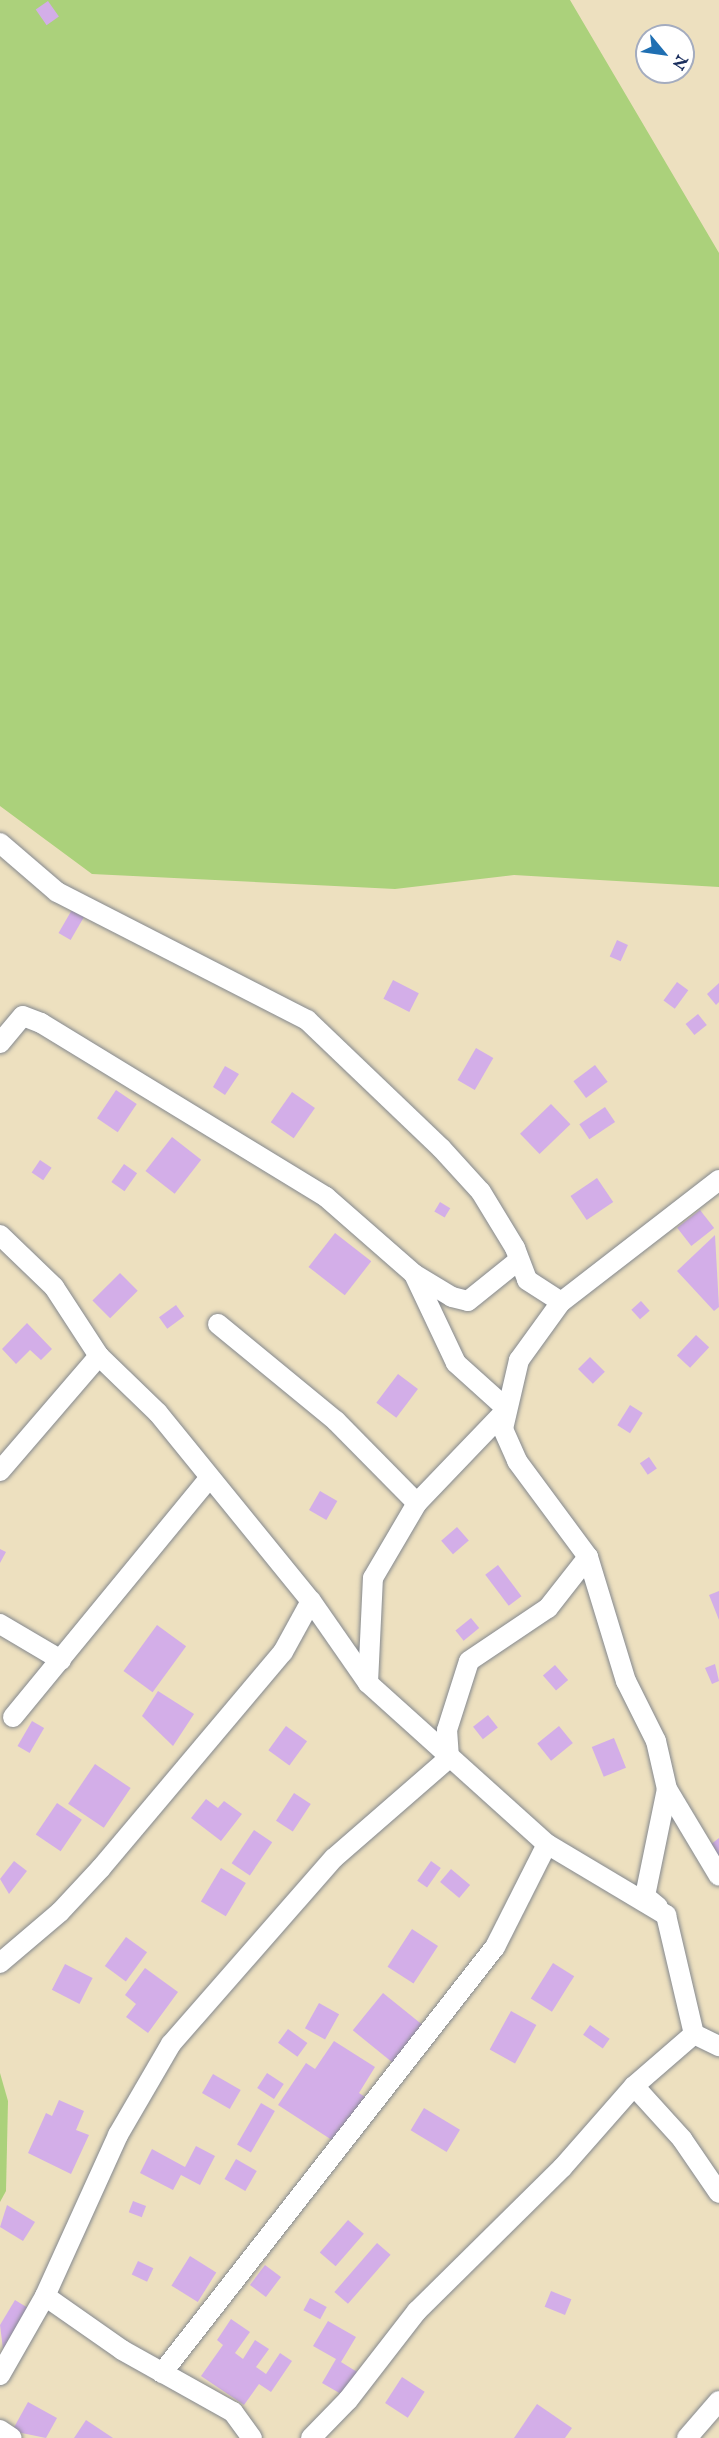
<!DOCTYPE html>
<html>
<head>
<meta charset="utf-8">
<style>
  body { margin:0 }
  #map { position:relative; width:719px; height:2438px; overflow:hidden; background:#ede0bf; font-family:"IM FELL English",serif }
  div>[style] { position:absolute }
  .green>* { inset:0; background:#abd17b }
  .building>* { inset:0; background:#d3aee8; transform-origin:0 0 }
  .roads { filter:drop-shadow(0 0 2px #84888e) drop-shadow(0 0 2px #84888e) }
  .minor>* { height:20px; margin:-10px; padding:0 10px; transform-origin:10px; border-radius:10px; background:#fff }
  span { translate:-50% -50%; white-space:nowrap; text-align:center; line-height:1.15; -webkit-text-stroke:4.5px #fff; paint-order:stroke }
  .north { position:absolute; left:635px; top:24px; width:60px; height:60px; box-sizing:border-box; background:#fff; border:2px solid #a4acbf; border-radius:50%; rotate:119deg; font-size:16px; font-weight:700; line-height:24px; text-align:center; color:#1b2f5e }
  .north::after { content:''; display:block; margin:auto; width:21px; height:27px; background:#1f6fb2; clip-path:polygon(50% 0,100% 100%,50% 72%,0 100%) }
</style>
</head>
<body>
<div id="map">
  <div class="green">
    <div style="clip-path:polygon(0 0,570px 0,719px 253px,719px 887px,514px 875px,395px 889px,92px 874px,0 806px)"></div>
    <div style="clip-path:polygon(0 2073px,8px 2101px,6px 2191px,0 2202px)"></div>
  </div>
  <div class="building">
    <div style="left:48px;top:1px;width:19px;height:15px;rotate:55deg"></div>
    <div style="left:73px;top:908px;width:14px;height:29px;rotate:30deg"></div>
    <div style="left:617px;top:940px;width:12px;height:18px;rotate:24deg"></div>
    <div style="left:393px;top:980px;width:29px;height:21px;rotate:27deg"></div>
    <div style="left:677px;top:982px;width:14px;height:23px;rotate:36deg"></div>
    <div style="clip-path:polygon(719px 983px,719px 1002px,716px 1005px,707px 994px)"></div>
    <div style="left:698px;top:1014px;width:14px;height:16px;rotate:51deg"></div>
    <div style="left:476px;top:1048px;width:20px;height:37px;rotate:30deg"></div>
    <div style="left:595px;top:1065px;width:21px;height:27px;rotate:53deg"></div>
    <div style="clip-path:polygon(225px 1066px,239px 1074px,225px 1095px,213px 1087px)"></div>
    <div style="left:116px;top:1090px;width:25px;height:34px;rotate:34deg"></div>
    <div style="left:292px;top:1092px;width:28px;height:37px;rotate:35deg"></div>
    <div style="left:551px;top:1104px;width:28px;height:43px;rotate:46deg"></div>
    <div style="left:605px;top:1107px;width:18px;height:31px;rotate:56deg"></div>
    <div style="left:172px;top:1137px;width:37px;height:43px;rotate:38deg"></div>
    <div style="left:40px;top:1160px;width:14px;height:15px;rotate:34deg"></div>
    <div style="left:124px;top:1164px;width:16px;height:22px;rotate:35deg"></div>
    <div style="left:597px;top:1178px;width:29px;height:32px;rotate:56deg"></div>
    <div style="left:440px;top:1202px;width:12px;height:11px;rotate:31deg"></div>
    <div style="left:700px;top:1210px;width:23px;height:29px;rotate:52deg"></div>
    <div style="left:335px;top:1233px;width:46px;height:43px;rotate:38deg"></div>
    <div style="clip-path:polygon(715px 1235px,719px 1307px,714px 1311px,677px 1271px)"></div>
    <div style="left:120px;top:1273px;width:25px;height:39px;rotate:45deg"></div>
    <div style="left:641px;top:1301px;width:13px;height:13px;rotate:48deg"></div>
    <div style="left:176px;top:1305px;width:14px;height:21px;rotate:54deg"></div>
    <div style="clip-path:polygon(27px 1323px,52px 1349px,41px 1360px,30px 1350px,16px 1364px,2px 1349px)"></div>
    <div style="left:696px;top:1335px;width:18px;height:28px;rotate:43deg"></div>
    <div style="left:590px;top:1357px;width:21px;height:17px;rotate:45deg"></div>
    <div style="left:398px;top:1374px;width:25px;height:36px;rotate:37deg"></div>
    <div style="left:630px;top:1405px;width:15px;height:24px;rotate:32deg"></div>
    <div style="left:649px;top:1457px;width:14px;height:11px;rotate:56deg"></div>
    <div style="left:320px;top:1491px;width:20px;height:22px;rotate:30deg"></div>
    <div style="left:457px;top:1527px;width:18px;height:21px;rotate:49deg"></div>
    <div style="clip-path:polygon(0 1549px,6px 1552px,0 1563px)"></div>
    <div style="left:498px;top:1565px;width:39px;height:16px;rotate:53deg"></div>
    <div style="clip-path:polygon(719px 1591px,719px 1620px,709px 1595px)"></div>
    <div style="left:471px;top:1618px;width:13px;height:20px;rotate:51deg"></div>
    <div style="left:157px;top:1625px;width:36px;height:57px;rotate:36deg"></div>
    <div style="clip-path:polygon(715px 1664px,719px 1681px,712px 1684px,705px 1668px)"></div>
    <div style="left:555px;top:1665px;width:20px;height:16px;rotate:49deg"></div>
    <div style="clip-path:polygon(158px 1691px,194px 1714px,173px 1746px,142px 1716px)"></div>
    <div style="left:488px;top:1715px;width:16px;height:19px;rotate:52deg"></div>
    <div style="left:32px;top:1721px;width:14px;height:29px;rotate:30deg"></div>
    <div style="left:286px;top:1726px;width:26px;height:30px;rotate:36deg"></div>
    <div style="left:559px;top:1726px;width:22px;height:28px;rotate:51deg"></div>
    <div style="left:614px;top:1738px;width:32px;height:24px;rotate:68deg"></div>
    <div style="left:95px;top:1764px;width:43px;height:48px;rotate:34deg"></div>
    <div style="left:294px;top:1793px;width:20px;height:33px;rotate:33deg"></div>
    <div style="clip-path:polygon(206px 1799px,218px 1808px,224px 1801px,242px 1814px,221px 1841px,191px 1818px)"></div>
    <div style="left:57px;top:1803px;width:30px;height:38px;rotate:34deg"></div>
    <div style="left:254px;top:1830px;width:22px;height:40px;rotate:34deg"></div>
    <div style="clip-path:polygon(719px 1838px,719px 1857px,710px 1845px)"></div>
    <div style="clip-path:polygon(14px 1861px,27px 1871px,9px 1894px,0 1879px)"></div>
    <div style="left:431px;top:1861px;width:12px;height:24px;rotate:35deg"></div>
    <div style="left:221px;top:1868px;width:29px;height:39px;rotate:31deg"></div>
    <div style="left:451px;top:1869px;width:25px;height:17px;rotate:40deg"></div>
    <div style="left:412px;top:1929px;width:31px;height:45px;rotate:33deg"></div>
    <div style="left:126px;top:1937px;width:26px;height:36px;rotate:36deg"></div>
    <div style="left:553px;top:1963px;width:25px;height:42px;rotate:32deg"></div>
    <div style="left:65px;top:1964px;width:31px;height:29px;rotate:27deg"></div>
    <div style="clip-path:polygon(145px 1968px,178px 1992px,148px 2033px,126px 2017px,136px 2004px,125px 1995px)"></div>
    <div style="left:383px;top:1993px;width:55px;height:48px;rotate:39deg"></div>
    <div style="left:319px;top:2003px;width:23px;height:29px;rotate:29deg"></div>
    <div style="left:511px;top:2011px;width:29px;height:44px;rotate:29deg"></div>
    <div style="left:590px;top:2025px;width:24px;height:12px;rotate:35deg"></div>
    <div style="left:288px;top:2029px;width:24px;height:17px;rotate:36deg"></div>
    <div style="clip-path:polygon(334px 2041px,375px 2067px,359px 2093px,368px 2099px,338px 2144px,278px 2105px,306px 2063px,315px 2069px)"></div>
    <div style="left:267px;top:2073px;width:20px;height:18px;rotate:33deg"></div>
    <div style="left:213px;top:2074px;width:32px;height:22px;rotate:30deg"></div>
    <div style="clip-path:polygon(59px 2100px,84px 2111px,76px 2130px,89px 2135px,71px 2174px,28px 2153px,46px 2113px,52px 2116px)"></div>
    <div style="left:261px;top:2103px;width:16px;height:48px;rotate:30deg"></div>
    <div style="left:424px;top:2108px;width:42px;height:26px;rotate:31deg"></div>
    <div style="clip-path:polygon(196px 2146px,215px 2156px,200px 2185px,181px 2175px,173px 2190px,140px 2173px,152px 2149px,185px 2167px)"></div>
    <div style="left:236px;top:2159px;width:24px;height:23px;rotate:30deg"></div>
    <div style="left:133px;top:2201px;width:14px;height:12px;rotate:21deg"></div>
    <div style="clip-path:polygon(7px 2205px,35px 2222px,23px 2241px,0 2227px)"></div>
    <div style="left:348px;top:2220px;width:21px;height:43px;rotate:41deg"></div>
    <div style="left:377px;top:2243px;width:18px;height:65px;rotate:41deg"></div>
    <div style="left:190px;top:2256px;width:31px;height:35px;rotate:32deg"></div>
    <div style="left:138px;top:2261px;width:17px;height:15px;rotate:25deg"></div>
    <div style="left:265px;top:2265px;width:20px;height:25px;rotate:37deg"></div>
    <div style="left:551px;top:2291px;width:22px;height:17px;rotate:22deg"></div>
    <div style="left:310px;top:2298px;width:19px;height:14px;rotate:28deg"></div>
    <div style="clip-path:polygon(15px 2300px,28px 2308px,3px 2349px,0 2325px)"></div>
    <div style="clip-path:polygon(231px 2319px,250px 2332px,235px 2353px,243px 2359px,255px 2340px,269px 2349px,256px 2367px,266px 2374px,280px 2353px,292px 2361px,271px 2392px,259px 2384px,244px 2405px,201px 2376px,223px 2345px,217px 2340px)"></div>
    <div style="clip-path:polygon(328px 2321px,356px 2337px,341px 2362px,362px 2375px,348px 2398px,322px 2383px,336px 2359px,313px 2346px)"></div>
    <div style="left:402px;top:2377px;width:27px;height:31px;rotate:33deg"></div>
    <div style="clip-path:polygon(28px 2402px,57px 2418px,46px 2438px,12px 2431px)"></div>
    <div style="clip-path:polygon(537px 2404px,572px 2428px,565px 2438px,514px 2438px)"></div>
    <div style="clip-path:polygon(86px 2420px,113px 2438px,74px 2438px)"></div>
  </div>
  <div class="roads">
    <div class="minor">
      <div style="left:0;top:843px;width:75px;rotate:40.7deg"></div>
      <div style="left:57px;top:892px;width:281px;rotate:27.1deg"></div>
      <div style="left:307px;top:1020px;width:185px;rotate:43.7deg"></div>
      <div style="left:441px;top:1148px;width:59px;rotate:47.7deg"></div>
      <div style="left:481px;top:1192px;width:66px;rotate:58.7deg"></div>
      <div style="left:515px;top:1248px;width:34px;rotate:69deg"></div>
      <div style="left:527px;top:1280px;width:40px;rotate:32.9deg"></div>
      <div style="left:0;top:1043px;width:35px;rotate:-50deg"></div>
      <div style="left:23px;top:1016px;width:19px;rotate:21deg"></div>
      <div style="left:41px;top:1023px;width:334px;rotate:31.4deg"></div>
      <div style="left:326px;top:1197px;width:117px;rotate:41.2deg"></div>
      <div style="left:414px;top:1274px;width:44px;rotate:31.2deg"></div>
      <div style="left:452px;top:1297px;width:16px;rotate:14deg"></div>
      <div style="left:468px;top:1301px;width:65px;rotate:-38.8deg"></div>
      <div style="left:719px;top:1180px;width:200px;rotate:142.3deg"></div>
      <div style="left:561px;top:1302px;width:72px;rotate:125.9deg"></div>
      <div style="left:519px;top:1360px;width:71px;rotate:103.1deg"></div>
      <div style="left:503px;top:1429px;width:35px;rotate:66deg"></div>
      <div style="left:517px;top:1461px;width:119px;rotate:53.5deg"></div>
      <div style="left:588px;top:1557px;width:130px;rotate:73deg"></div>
      <div style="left:626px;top:1681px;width:67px;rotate:63.4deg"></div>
      <div style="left:656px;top:1741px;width:49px;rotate:77.1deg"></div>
      <div style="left:667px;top:1789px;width:101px;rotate:59.1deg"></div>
      <div style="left:0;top:1235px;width:75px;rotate:43.9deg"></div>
      <div style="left:54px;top:1287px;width:82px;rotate:56.9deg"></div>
      <div style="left:99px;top:1356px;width:82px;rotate:44deg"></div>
      <div style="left:158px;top:1413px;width:242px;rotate:50.9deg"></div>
      <div style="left:311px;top:1601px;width:100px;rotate:55.2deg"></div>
      <div style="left:368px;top:1683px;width:241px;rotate:42deg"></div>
      <div style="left:547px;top:1844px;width:139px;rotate:30.8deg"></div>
      <div style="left:666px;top:1915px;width:122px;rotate:76.8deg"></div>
      <div style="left:694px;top:2034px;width:28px;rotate:26deg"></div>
      <div style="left:218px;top:1324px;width:153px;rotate:39.4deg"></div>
      <div style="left:336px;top:1421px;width:115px;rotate:45.4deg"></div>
      <div style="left:0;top:1471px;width:152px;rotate:-49.3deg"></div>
      <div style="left:0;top:1624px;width:71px;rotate:30.5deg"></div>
      <div style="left:368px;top:1683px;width:105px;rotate:-87.3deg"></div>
      <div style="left:373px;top:1578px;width:87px;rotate:-59.6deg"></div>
      <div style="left:417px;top:1503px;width:130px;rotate:-46.2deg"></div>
      <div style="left:507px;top:1409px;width:69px;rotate:-138deg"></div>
      <div style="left:456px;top:1363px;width:98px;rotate:-115.3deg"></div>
      <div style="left:13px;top:1717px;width:309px;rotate:-50.6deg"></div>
      <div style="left:658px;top:1907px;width:17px;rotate:-140deg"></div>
      <div style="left:645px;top:1896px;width:109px;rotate:-78.4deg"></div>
      <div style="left:0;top:1963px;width:79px;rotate:-40.4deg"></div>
      <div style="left:60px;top:1912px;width:60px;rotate:-47deg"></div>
      <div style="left:101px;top:1868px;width:282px;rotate:-49.9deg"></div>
      <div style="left:283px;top:1652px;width:58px;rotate:-61.2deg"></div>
      <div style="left:634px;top:2086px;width:72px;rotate:47.8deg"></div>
      <div style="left:682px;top:2139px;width:65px;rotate:55.6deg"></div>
      <div style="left:45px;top:2296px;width:94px;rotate:35deg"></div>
      <div style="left:122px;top:2350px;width:127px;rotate:29.2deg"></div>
      <div style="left:233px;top:2412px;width:32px;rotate:54deg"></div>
      <div style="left:162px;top:2373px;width:541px;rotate:-51.99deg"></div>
      <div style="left:495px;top:1947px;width:115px;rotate:-63.2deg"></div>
      <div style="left:0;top:2375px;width:91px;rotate:-60.3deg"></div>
      <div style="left:45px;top:2296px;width:177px;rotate:-65.6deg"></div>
      <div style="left:118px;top:2135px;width:105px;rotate:-59.8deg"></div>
      <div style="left:171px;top:2044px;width:247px;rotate:-48.8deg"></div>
      <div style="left:334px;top:1858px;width:152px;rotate:-41deg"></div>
      <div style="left:449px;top:1758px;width:28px;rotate:-94deg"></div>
      <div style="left:447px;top:1730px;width:72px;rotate:-72.3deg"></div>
      <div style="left:469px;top:1661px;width:95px;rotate:-33.9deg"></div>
      <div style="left:548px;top:1608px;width:65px;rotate:-51.9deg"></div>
      <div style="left:0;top:2430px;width:14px;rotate:34deg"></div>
      <div style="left:311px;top:2438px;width:53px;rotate:-45.8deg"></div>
      <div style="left:348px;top:2400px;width:113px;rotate:-52.2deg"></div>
      <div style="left:417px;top:2311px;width:204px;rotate:-44.6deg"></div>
      <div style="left:562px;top:2168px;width:109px;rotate:-48.7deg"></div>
      <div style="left:634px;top:2086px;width:79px;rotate:-40.9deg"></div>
      <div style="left:687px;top:2438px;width:49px;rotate:-49.1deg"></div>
    </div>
  </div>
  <div class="north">N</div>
</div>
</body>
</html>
